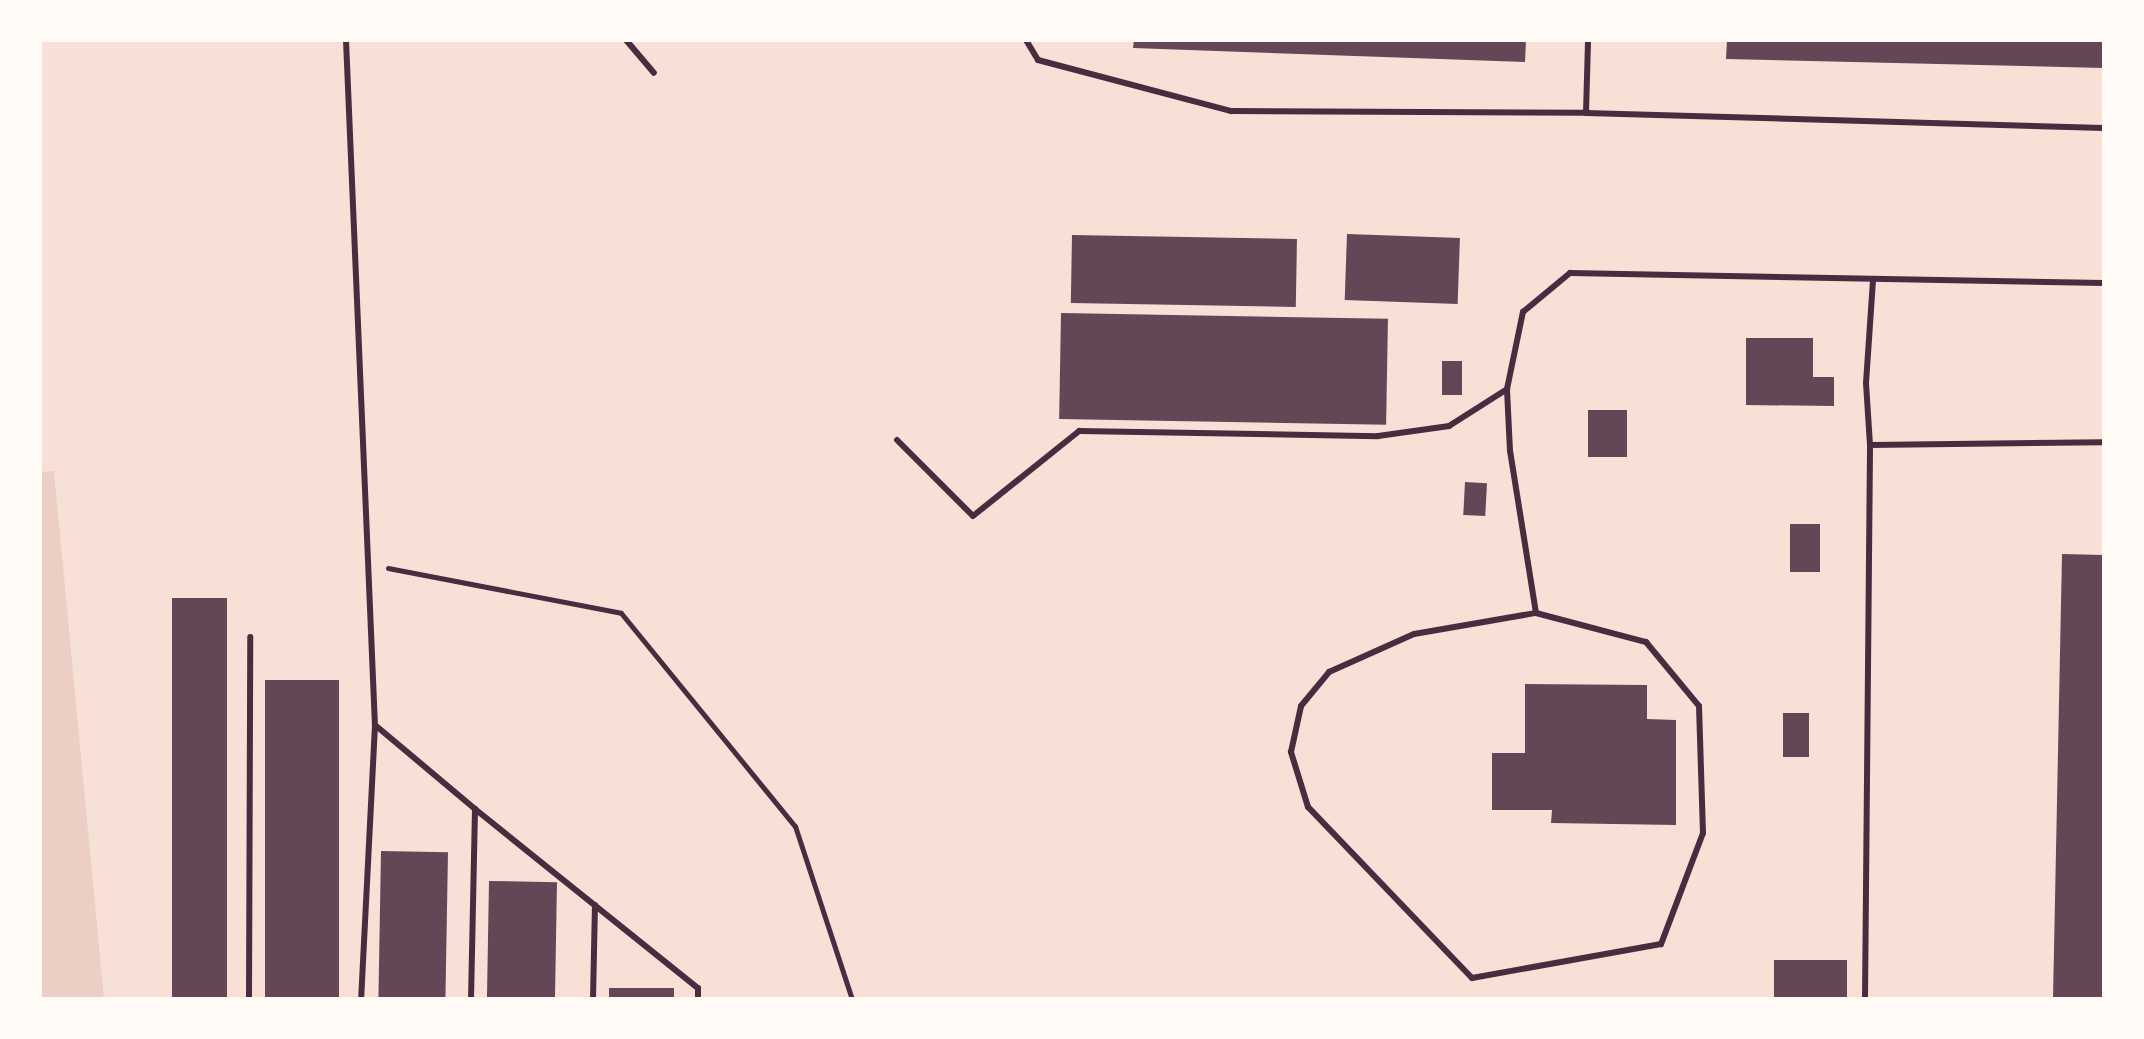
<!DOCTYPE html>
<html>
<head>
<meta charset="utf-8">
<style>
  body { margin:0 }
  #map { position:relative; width:2144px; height:1039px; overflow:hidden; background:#f7e1d7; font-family:"Nunito Sans",sans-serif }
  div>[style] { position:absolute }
  .green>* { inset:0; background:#ebcfc5 }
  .building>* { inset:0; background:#644757; transform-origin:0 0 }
  .path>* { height:5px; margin:-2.5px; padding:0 2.5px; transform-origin:2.5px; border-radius:2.5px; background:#4a2c40 }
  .service>* { height:6px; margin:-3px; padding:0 3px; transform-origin:3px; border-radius:3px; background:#4a2c40 }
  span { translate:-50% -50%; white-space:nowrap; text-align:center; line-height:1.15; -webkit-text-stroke:8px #fffaf5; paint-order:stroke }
  .frame { position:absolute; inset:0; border:42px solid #fffaf5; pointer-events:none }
</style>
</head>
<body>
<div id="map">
  <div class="green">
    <div style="clip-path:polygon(54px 471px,104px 999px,40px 999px,40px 472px)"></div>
  </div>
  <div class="building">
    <div style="clip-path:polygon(1134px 40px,1526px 40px,1525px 62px,1133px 48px)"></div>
    <div style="clip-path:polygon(1727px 40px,2104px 40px,2104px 68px,1726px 59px)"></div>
    <div style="left:1347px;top:234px;width:113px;height:66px;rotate:2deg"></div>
    <div style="left:1072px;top:235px;width:225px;height:68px;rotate:1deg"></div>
    <div style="left:1061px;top:313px;width:327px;height:106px;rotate:1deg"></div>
    <div style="clip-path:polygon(1746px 338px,1813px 338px,1813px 377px,1834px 377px,1834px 406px,1746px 405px)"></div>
    <div style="left:1442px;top:361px;width:20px;height:34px"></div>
    <div style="left:1588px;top:410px;width:39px;height:47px"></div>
    <div style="left:1465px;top:482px;width:22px;height:33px;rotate:3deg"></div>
    <div style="left:1790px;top:524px;width:30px;height:48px"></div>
    <div style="clip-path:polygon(2062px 554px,2104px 555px,2104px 999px,2053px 999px)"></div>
    <div style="left:172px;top:598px;width:55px;height:401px"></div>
    <div style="left:265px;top:680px;width:74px;height:319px"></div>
    <div style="clip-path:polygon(1525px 684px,1647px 685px,1647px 719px,1676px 720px,1676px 825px,1551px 823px,1552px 810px,1492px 810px,1492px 753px,1525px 753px)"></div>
    <div style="left:1783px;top:713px;width:26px;height:44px"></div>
    <div style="left:381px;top:851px;width:67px;height:148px;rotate:1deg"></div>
    <div style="left:489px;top:881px;width:68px;height:118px;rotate:1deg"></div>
    <div style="left:1774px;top:960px;width:73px;height:39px"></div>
    <div style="left:609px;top:988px;width:65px;height:11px"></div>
  </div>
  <div class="path">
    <div style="left:388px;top:568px;width:237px;rotate:10.9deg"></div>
    <div style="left:621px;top:613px;width:275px;rotate:50.8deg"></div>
    <div style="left:795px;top:826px;width:182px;rotate:71.8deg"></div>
  </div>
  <div class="service">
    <div style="left:346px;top:40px;width:686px;rotate:87.58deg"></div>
    <div style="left:375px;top:725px;width:274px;rotate:92.9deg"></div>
    <div style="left:626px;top:40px;width:43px;rotate:49.7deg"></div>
    <div style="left:1026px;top:40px;width:23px;rotate:59deg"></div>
    <div style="left:1038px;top:60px;width:200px;rotate:14.8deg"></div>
    <div style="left:1231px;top:111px;width:355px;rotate:0.3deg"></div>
    <div style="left:1586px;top:113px;width:518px;rotate:1.66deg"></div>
    <div style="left:1586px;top:113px;width:73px;rotate:-88.4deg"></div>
    <div style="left:897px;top:440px;width:107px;rotate:45deg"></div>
    <div style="left:973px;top:516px;width:136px;rotate:-38.7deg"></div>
    <div style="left:1079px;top:431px;width:299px;rotate:1deg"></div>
    <div style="left:1378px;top:436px;width:72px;rotate:-8deg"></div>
    <div style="left:1449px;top:426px;width:69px;rotate:-32.5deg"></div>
    <div style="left:1870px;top:445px;width:234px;rotate:-0.7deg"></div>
    <div style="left:1536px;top:613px;width:114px;rotate:14.8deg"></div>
    <div style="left:1646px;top:642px;width:83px;rotate:50.4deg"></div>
    <div style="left:1699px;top:706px;width:127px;rotate:88.2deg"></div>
    <div style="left:1703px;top:833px;width:119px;rotate:110.7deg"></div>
    <div style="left:1661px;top:944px;width:192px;rotate:169.8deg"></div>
    <div style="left:1472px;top:978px;width:237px;rotate:-133.8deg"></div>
    <div style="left:1308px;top:807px;width:58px;rotate:-107.2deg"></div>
    <div style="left:1291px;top:752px;width:47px;rotate:-77.7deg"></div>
    <div style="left:1301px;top:706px;width:44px;rotate:-50.5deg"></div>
    <div style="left:1329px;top:672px;width:93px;rotate:-24.1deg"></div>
    <div style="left:1414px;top:634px;width:124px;rotate:-9.8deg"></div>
    <div style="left:1536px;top:613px;width:164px;rotate:-99.1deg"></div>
    <div style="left:1510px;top:451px;width:62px;rotate:-92.8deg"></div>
    <div style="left:1507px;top:389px;width:79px;rotate:-78.3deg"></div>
    <div style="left:1523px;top:312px;width:61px;rotate:-39.7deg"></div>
    <div style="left:1570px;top:273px;width:534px;rotate:1.07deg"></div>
    <div style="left:375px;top:725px;width:131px;rotate:40deg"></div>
    <div style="left:475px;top:809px;width:190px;rotate:91.2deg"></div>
    <div style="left:475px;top:809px;width:286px;rotate:38.8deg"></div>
    <div style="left:698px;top:988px;width:11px;rotate:90deg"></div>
    <div style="left:249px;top:999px;width:362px;rotate:-89.8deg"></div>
    <div style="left:593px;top:999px;width:94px;rotate:-88.8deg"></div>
    <div style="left:1865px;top:999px;width:554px;rotate:-89.48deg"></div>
    <div style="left:1870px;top:445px;width:62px;rotate:-93.7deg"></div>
    <div style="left:1866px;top:383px;width:104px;rotate:-86.1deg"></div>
  </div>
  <div class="frame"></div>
</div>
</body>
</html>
